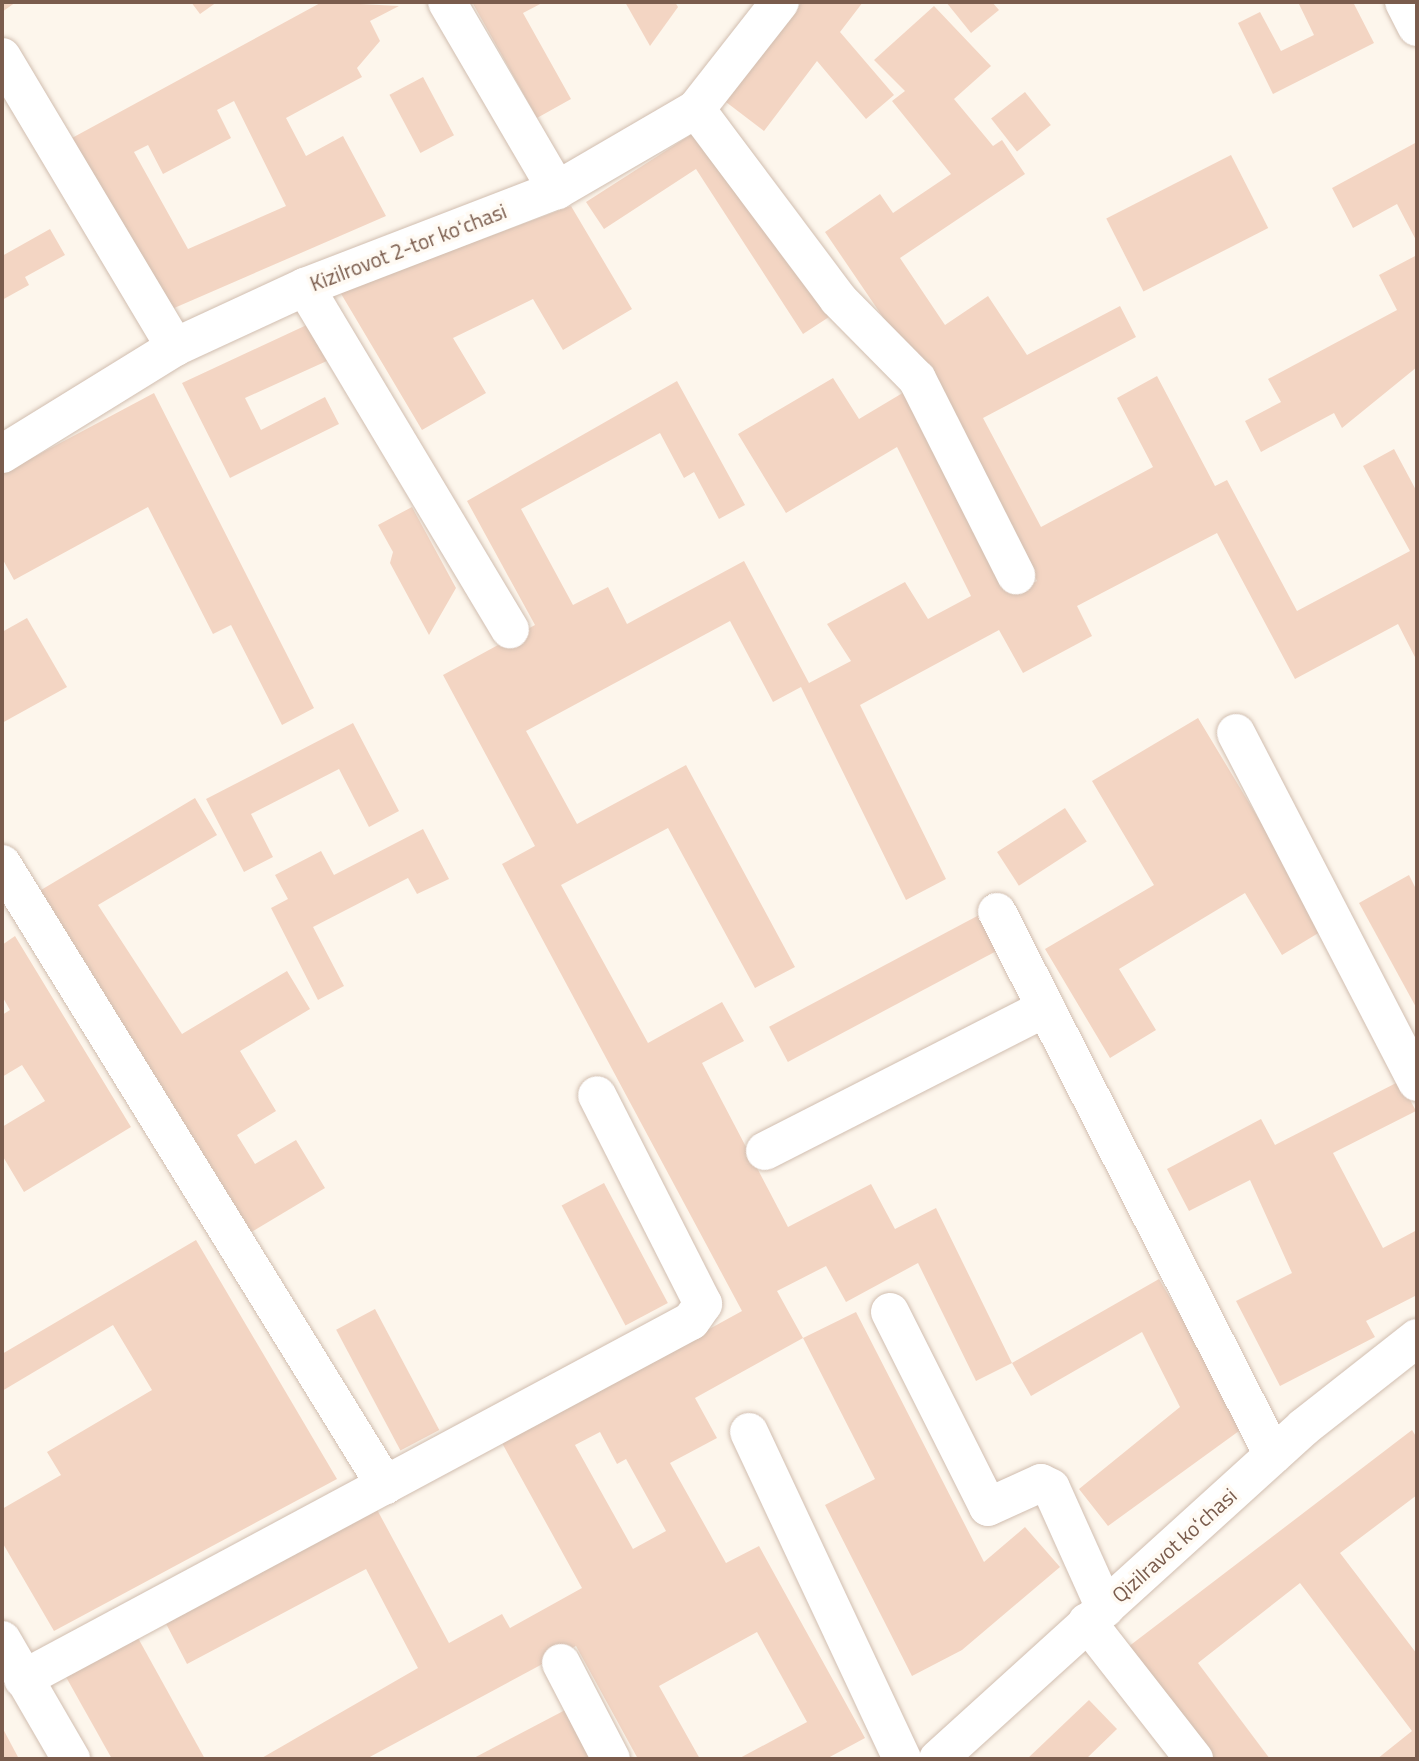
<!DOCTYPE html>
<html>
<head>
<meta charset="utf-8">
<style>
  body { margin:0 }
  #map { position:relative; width:1419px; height:1761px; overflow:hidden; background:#fdf6ec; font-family:"Titillium Web",sans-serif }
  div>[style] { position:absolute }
  .building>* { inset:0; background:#f3d5c3; transform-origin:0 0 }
  .roads { filter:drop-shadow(0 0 2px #d1beb0) drop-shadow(0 0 2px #d1beb0) }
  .minor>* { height:38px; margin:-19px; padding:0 19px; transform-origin:19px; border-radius:19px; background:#fff }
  span { translate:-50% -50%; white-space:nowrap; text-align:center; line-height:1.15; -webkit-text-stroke:7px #fffaf3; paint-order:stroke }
  .street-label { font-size:21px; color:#7a5c4d }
  .frame { position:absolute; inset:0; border:4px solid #7a5c4d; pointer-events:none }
</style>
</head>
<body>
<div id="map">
  <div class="building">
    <div style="clip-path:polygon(2px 2px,16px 2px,2px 12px)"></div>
    <div style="clip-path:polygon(191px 2px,217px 2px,200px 14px)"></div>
    <div style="clip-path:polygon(evenodd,322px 2px,399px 6px,370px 21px,380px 41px,357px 68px,362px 77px,286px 118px,306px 156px,343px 136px,386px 216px,165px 312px,72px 138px,322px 2px,234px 101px,286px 206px,188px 249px,134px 152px,148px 145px,163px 174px,231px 138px,217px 110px,234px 101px)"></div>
    <div style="clip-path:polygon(472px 2px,544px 2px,523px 13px,571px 99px,537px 118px)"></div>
    <div style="clip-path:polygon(625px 2px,675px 2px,678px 7px,650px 46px)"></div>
    <div style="clip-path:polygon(802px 2px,863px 2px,840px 32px,894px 95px,866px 119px,817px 61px,764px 131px,726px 102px)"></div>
    <div style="clip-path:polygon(946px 2px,992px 2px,999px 10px,971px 33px)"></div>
    <div style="clip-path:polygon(1298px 2px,1353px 2px,1374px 43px,1273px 94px,1238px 23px,1260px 12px,1281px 51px,1314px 35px)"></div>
    <div style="clip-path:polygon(evenodd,934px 6px,991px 66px,954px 99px,993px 146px,1002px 140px,1025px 174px,900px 258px,945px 325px,988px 296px,1027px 355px,1120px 306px,1136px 337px,983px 418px,1041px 527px,1153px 467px,1117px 398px,1157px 376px,1215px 486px,1227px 480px,1297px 611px,1410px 551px,1363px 466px,1394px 449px,1417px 492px,1417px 661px,1398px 624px,1295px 679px,1217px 533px,1077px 606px,1092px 636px,1023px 673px,999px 630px,860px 705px,946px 879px,906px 900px,801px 687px,773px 702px,730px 621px,526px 731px,577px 824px,686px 765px,795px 967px,755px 988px,668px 828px,561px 885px,648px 1043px,722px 1002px,744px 1041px,702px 1063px,788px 1227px,871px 1184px,895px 1229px,936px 1208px,1012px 1363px,976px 1381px,918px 1263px,846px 1302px,826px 1266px,777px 1291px,803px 1338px,695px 1398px,717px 1438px,670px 1463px,726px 1563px,759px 1546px,865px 1738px,826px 1759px,738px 1759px,807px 1722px,757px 1632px,659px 1686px,700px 1759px,638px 1759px,576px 1646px,366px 1759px,260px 1759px,418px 1668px,366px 1569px,187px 1664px,162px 1616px,374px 1504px,449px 1643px,502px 1614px,510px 1628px,582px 1588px,502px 1443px,742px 1311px,502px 864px,535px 846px,443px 675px,535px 625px,467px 501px,677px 381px,745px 505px,719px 519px,694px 472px,684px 478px,660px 433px,521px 509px,573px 605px,608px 587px,627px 624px,744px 561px,809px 683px,851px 661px,827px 624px,905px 582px,928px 619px,971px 596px,897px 447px,786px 513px,738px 434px,833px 378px,859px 419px,916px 385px,1017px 591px,1037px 581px,942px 404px,825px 232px,880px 194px,893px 213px,951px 174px,892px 101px,905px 91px,874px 60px,934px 6px,600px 1432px,617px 1464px,626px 1459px,666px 1531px,633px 1549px,575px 1445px,600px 1432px)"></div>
    <div style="left:423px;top:77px;width:66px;height:38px;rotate:62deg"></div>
    <div style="left:1025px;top:92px;width:42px;height:43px;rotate:52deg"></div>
    <div style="clip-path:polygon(706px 125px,829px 317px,803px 334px,696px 169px,604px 229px,586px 202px)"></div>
    <div style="clip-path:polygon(1417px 142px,1417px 242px,1397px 204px,1353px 228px,1332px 188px)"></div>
    <div style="left:1231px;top:155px;width:82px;height:140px;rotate:63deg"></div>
    <div style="clip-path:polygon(571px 206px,632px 309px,563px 350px,533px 299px,453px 338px,486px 393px,422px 430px,340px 292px)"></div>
    <div style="clip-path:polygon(50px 229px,65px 255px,25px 277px,29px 285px,2px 300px,2px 256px)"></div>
    <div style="clip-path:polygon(1417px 255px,1417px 367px,1342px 428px,1334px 413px,1261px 452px,1245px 421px,1281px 402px,1268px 379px,1397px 310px,1379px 275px)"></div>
    <div style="clip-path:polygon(311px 323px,329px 360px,245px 398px,261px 430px,325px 397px,339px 424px,230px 478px,182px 383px)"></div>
    <div style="clip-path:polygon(154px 393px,314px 708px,282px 725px,231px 625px,213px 634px,148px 507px,14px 580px,2px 558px,2px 474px)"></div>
    <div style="clip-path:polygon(412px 507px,456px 588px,429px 635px,390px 563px,393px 552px,378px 525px)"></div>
    <div style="clip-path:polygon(27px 618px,67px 687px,2px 723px,2px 632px)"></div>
    <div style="clip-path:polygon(1198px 718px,1325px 929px,1282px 955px,1245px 893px,1119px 969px,1156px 1030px,1110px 1058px,1045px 949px,1154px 885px,1092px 781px)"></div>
    <div style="clip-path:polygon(353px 723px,399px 811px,369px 827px,339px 769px,251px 814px,273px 857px,244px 872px,206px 799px)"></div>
    <div style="clip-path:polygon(195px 798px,217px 835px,98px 905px,182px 1034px,287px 971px,310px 1009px,240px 1051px,276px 1111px,237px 1135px,255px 1164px,296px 1140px,325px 1188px,243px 1237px,36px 893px)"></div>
    <div style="left:1065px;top:808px;width:40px;height:81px;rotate:57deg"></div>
    <div style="clip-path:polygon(423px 829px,449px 879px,417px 894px,408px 878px,313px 927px,344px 986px,318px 1000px,271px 908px,288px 899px,275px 875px,321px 851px,334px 875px)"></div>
    <div style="clip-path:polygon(1409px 875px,1417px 891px,1417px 1009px,1359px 903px)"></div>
    <div style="left:981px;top:914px;width:40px;height:240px;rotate:62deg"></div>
    <div style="clip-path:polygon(15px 936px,131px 1127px,24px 1192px,2px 1155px,2px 1127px,45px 1101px,22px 1065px,2px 1077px,2px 1015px,10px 1010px,2px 996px,2px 945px)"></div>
    <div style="clip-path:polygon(1400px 1081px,1416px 1111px,1333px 1153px,1383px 1248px,1417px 1230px,1417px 1295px,1366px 1321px,1375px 1337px,1280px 1386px,1236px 1301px,1292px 1273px,1250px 1180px,1189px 1211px,1167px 1169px,1261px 1119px,1275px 1145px)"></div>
    <div style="left:604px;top:1183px;width:136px;height:48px;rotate:62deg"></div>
    <div style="clip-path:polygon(196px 1240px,337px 1479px,54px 1631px,2px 1542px,2px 1509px,61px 1475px,47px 1452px,152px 1390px,113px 1325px,2px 1391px,2px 1354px)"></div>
    <div style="clip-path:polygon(1159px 1279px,1179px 1313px,1189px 1307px,1250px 1423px,1108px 1526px,1079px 1489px,1180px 1407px,1142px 1332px,1031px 1396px,1012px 1363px)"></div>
    <div style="left:375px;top:1309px;width:137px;height:44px;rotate:62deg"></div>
    <div style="clip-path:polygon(856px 1312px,984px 1562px,1025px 1527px,1060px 1567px,962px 1650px,912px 1676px,825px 1505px,875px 1479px,803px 1338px)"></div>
    <div style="clip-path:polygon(1412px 1430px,1417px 1438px,1417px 1495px,1340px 1553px,1417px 1654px,1417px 1759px,1377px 1759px,1412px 1731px,1300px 1583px,1198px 1663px,1270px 1759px,1213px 1759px,1128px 1647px)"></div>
    <div style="clip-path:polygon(138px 1638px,205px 1759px,112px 1759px,66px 1677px)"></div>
    <div style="clip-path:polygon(1089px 1700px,1117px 1729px,1086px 1759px,1027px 1759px)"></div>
    <div style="clip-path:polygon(569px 1708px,596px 1759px,472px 1759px)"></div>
    <div style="clip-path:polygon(2px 1727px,19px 1759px,2px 1759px)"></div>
  </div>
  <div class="roads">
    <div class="minor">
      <div style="left:447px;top:2px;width:218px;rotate:59.7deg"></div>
      <div style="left:1404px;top:2px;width:28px;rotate:63deg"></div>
      <div style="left:2px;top:57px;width:338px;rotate:59.2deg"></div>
      <div style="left:696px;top:109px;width:237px;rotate:53.2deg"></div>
      <div style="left:838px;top:299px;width:112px;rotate:45.4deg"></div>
      <div style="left:917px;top:379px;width:220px;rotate:63.2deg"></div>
      <div style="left:305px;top:287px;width:399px;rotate:59.1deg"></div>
      <div style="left:2px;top:454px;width:203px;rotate:-31.7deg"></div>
      <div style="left:175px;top:347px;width:143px;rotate:-24.8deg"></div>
      <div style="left:305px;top:287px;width:270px;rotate:-21.1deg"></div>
      <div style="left:557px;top:190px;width:161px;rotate:-30.2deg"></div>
      <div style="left:696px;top:109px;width:136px;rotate:-51.9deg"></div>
      <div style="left:1236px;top:733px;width:393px;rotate:62.6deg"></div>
      <div style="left:2px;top:864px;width:730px;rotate:58.34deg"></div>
      <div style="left:385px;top:1485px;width:347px;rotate:-28.2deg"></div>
      <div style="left:691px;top:1321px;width:21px;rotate:-55deg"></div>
      <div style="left:703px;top:1304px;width:234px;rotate:-116.9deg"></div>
      <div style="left:997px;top:912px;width:609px;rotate:63.06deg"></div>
      <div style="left:765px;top:1151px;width:315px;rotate:-27deg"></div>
      <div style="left:890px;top:1312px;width:218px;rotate:63.3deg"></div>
      <div style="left:988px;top:1507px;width:58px;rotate:-24.4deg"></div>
      <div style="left:1041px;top:1483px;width:11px;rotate:27deg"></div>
      <div style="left:1051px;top:1488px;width:132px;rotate:65.8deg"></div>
      <div style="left:749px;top:1432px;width:361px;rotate:64.9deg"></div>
      <div style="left:1087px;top:1622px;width:174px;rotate:52deg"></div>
      <div style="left:2px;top:1640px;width:138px;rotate:59.9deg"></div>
      <div style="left:561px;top:1663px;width:108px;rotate:62.5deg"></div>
      <div style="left:23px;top:1679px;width:411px;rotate:-28.2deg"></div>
      <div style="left:938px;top:1759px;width:494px;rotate:-42.2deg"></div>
      <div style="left:1304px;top:1427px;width:144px;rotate:-38.2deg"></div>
    </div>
  </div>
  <div class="street-label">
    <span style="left:408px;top:247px;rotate:-21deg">Kizilrovot 2-tor koʻchasi</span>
    <span style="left:1174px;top:1545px;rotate:-42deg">Qizilravot koʻchasi</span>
  </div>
  <div class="frame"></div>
</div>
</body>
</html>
